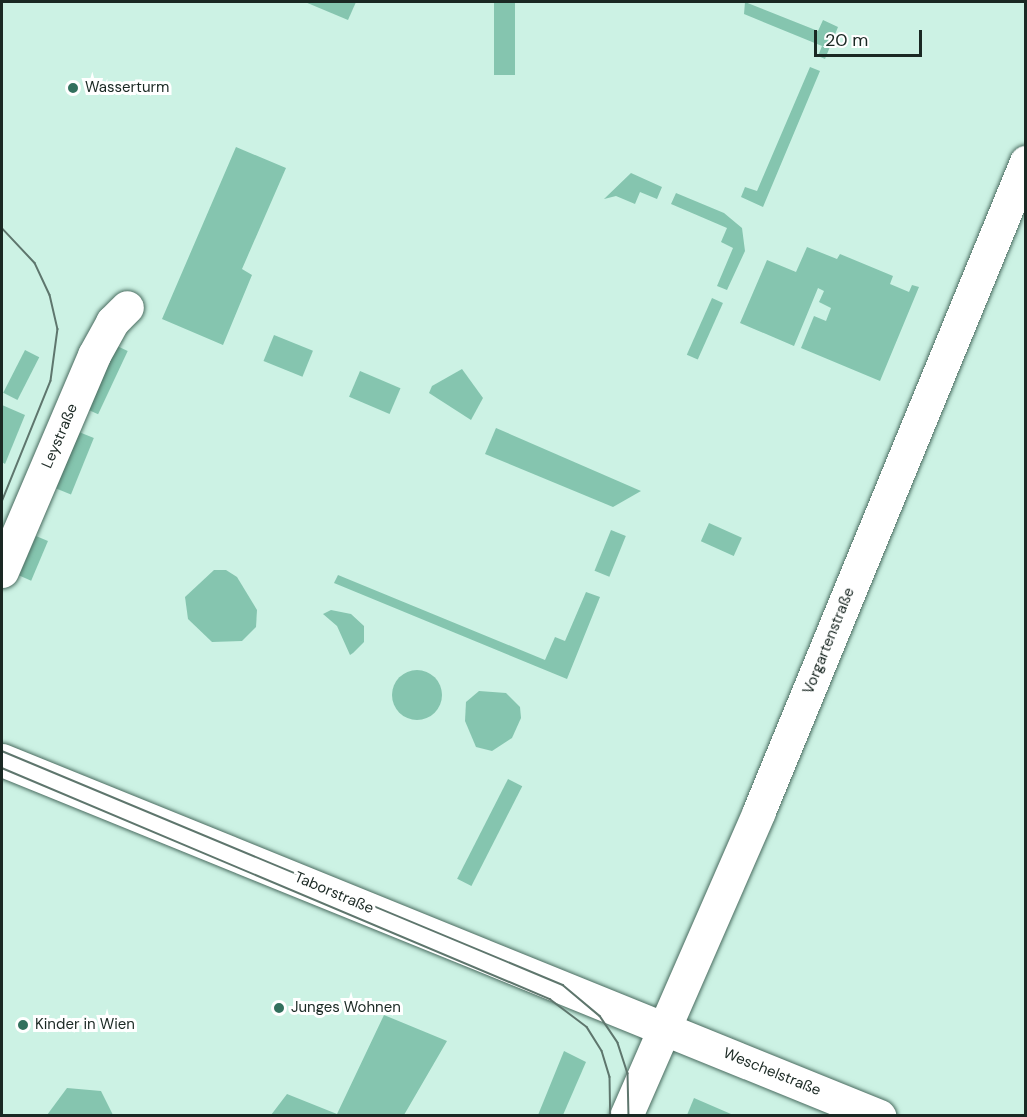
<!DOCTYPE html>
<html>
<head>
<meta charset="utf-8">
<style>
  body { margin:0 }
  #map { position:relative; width:1027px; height:1117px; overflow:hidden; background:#ccf2e4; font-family:"DM Sans",sans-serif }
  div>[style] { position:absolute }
  .green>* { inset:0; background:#85c5af; transform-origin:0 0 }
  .round { border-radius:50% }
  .roads { filter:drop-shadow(0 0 2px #496b5f) drop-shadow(0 0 2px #496b5f) }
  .minor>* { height:33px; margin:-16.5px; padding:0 16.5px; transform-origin:16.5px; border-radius:16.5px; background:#fff }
  .tram>* { height:1.5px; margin:-0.75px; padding:0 0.75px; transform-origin:0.75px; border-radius:0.75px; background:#5e766d }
  .dots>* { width:16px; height:16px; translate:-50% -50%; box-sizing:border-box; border:3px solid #fff; border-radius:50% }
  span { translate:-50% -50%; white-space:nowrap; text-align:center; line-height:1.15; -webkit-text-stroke:6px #fff; paint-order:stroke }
  .poi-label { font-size:15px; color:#1a2823 }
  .left { translate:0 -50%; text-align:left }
  .street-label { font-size:15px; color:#1a2823 }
  .frame { position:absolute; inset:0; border:3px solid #1a2823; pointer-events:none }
  .scale { position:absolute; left:814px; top:30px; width:108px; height:27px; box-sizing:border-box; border:3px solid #1a2823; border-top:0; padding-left:8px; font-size:18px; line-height:21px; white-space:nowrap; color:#1a2823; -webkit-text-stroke:4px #fff; paint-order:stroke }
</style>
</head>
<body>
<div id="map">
  <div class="green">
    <div style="clip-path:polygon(305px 2px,356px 2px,348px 20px)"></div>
    <div style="left:494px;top:2px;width:21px;height:73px"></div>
    <div style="clip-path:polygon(745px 2px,818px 31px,823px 20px,838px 27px,825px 59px,818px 56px,822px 46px,744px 14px)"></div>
    <div style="clip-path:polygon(810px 67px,820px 71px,763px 207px,741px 197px,745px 187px,757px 191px)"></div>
    <div style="clip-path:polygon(236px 147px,286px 168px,242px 269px,252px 275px,223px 345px,162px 319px)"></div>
    <div style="clip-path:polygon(631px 173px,662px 187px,657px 199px,640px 192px,635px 204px,616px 196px,604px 199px)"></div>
    <div style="clip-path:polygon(676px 193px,724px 213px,742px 228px,745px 251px,727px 290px,717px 286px,733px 248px,721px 242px,727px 228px,671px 204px)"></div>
    <div style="clip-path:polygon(807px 247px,837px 259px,840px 254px,893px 276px,890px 284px,909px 292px,912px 285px,919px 287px,880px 381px,801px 348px,814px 316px,826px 321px,831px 308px,819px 302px,824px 291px,818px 288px,794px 346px,740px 323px,767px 260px,796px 272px)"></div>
    <div style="left:712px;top:298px;width:12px;height:62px;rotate:24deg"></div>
    <div style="left:274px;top:335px;width:42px;height:28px;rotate:22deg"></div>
    <div style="left:115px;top:345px;width:14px;height:70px;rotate:25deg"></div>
    <div style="left:25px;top:350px;width:16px;height:48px;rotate:27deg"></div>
    <div style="clip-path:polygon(462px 369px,483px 398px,471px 420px,429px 393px,432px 386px)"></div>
    <div style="left:360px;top:371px;width:44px;height:28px;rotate:23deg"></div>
    <div style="clip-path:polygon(2px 405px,25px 415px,5px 464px,2px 462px)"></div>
    <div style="clip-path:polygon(496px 428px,641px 491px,613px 507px,485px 454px)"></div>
    <div style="left:79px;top:432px;width:16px;height:61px;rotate:22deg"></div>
    <div style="left:709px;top:523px;width:36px;height:20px;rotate:24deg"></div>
    <div style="left:611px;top:530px;width:16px;height:44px;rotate:22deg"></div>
    <div style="left:36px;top:536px;width:13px;height:43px;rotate:23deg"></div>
    <div style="clip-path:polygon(214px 570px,226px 570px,237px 577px,257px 610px,256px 627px,242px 641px,212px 642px,188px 619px,185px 597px)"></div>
    <div style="clip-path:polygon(338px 575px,545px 660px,555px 637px,565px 641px,586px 592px,600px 597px,567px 679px,334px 583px)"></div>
    <div style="clip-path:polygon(331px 610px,351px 614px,364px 626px,364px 642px,353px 653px,350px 655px,337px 626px,323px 614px)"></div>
    <div class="round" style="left:392px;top:670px;width:50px;height:50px"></div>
    <div style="clip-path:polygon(479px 691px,506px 693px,520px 707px,521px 718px,512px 738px,492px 751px,476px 747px,465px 721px,466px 702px)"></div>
    <div style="left:508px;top:779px;width:16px;height:112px;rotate:27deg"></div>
    <div style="clip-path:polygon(384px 1015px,447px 1041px,404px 1115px,271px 1115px,287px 1094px,337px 1114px)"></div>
    <div style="clip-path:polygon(564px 1051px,586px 1062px,563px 1115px,538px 1115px)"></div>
    <div style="clip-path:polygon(67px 1088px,101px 1091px,113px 1115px,47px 1115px)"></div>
    <div style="clip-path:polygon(694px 1098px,731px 1114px,730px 1115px,687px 1115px)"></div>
  </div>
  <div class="roads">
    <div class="minor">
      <div style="left:2px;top:571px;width:235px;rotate:-66.9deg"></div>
      <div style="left:94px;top:355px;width:38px;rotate:-61deg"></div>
      <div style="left:112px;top:322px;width:21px;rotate:-45deg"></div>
      <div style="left:2px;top:760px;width:947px;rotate:22.09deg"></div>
      <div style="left:626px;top:1116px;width:333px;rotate:-66.4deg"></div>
      <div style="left:759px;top:811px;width:702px;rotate:-67.64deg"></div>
    </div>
  </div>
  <div class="tram">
    <div style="left:2px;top:228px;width:48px;rotate:46.7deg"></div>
    <div style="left:35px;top:263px;width:35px;rotate:65deg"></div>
    <div style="left:50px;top:295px;width:35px;rotate:77deg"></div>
    <div style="left:58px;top:329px;width:52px;rotate:97.7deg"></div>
    <div style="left:51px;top:381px;width:131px;rotate:112deg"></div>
    <div style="left:2px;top:751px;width:608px;rotate:22.64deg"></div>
    <div style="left:563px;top:985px;width:48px;rotate:40deg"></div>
    <div style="left:600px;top:1016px;width:32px;rotate:56deg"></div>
    <div style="left:618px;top:1043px;width:32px;rotate:72deg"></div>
    <div style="left:628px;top:1073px;width:43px;rotate:88.7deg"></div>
    <div style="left:2px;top:768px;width:595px;rotate:22.86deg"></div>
    <div style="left:550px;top:999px;width:46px;rotate:37.1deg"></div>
    <div style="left:587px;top:1027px;width:28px;rotate:58deg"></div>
    <div style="left:602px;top:1051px;width:27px;rotate:73deg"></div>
    <div style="left:610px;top:1077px;width:39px;rotate:89deg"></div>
  </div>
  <div class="dots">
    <div style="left:73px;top:88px;background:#32705d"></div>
    <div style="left:279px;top:1008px;background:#32705d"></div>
    <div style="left:23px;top:1025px;background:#32705d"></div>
  </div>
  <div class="poi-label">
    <span class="left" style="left:85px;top:88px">Wasserturm</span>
    <span class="left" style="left:291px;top:1008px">Junges Wohnen</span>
    <span class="left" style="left:35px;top:1025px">Kinder in Wien</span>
  </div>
  <div class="street-label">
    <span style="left:60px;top:436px;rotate:-67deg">Leystraße</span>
    <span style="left:829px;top:641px;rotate:-68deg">Vorgartenstraße</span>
    <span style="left:334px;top:893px;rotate:23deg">Taborstraße</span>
    <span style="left:772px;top:1072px;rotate:22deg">Weschelstraße</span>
  </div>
  <div class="frame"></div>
  <div class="scale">20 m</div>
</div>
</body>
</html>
